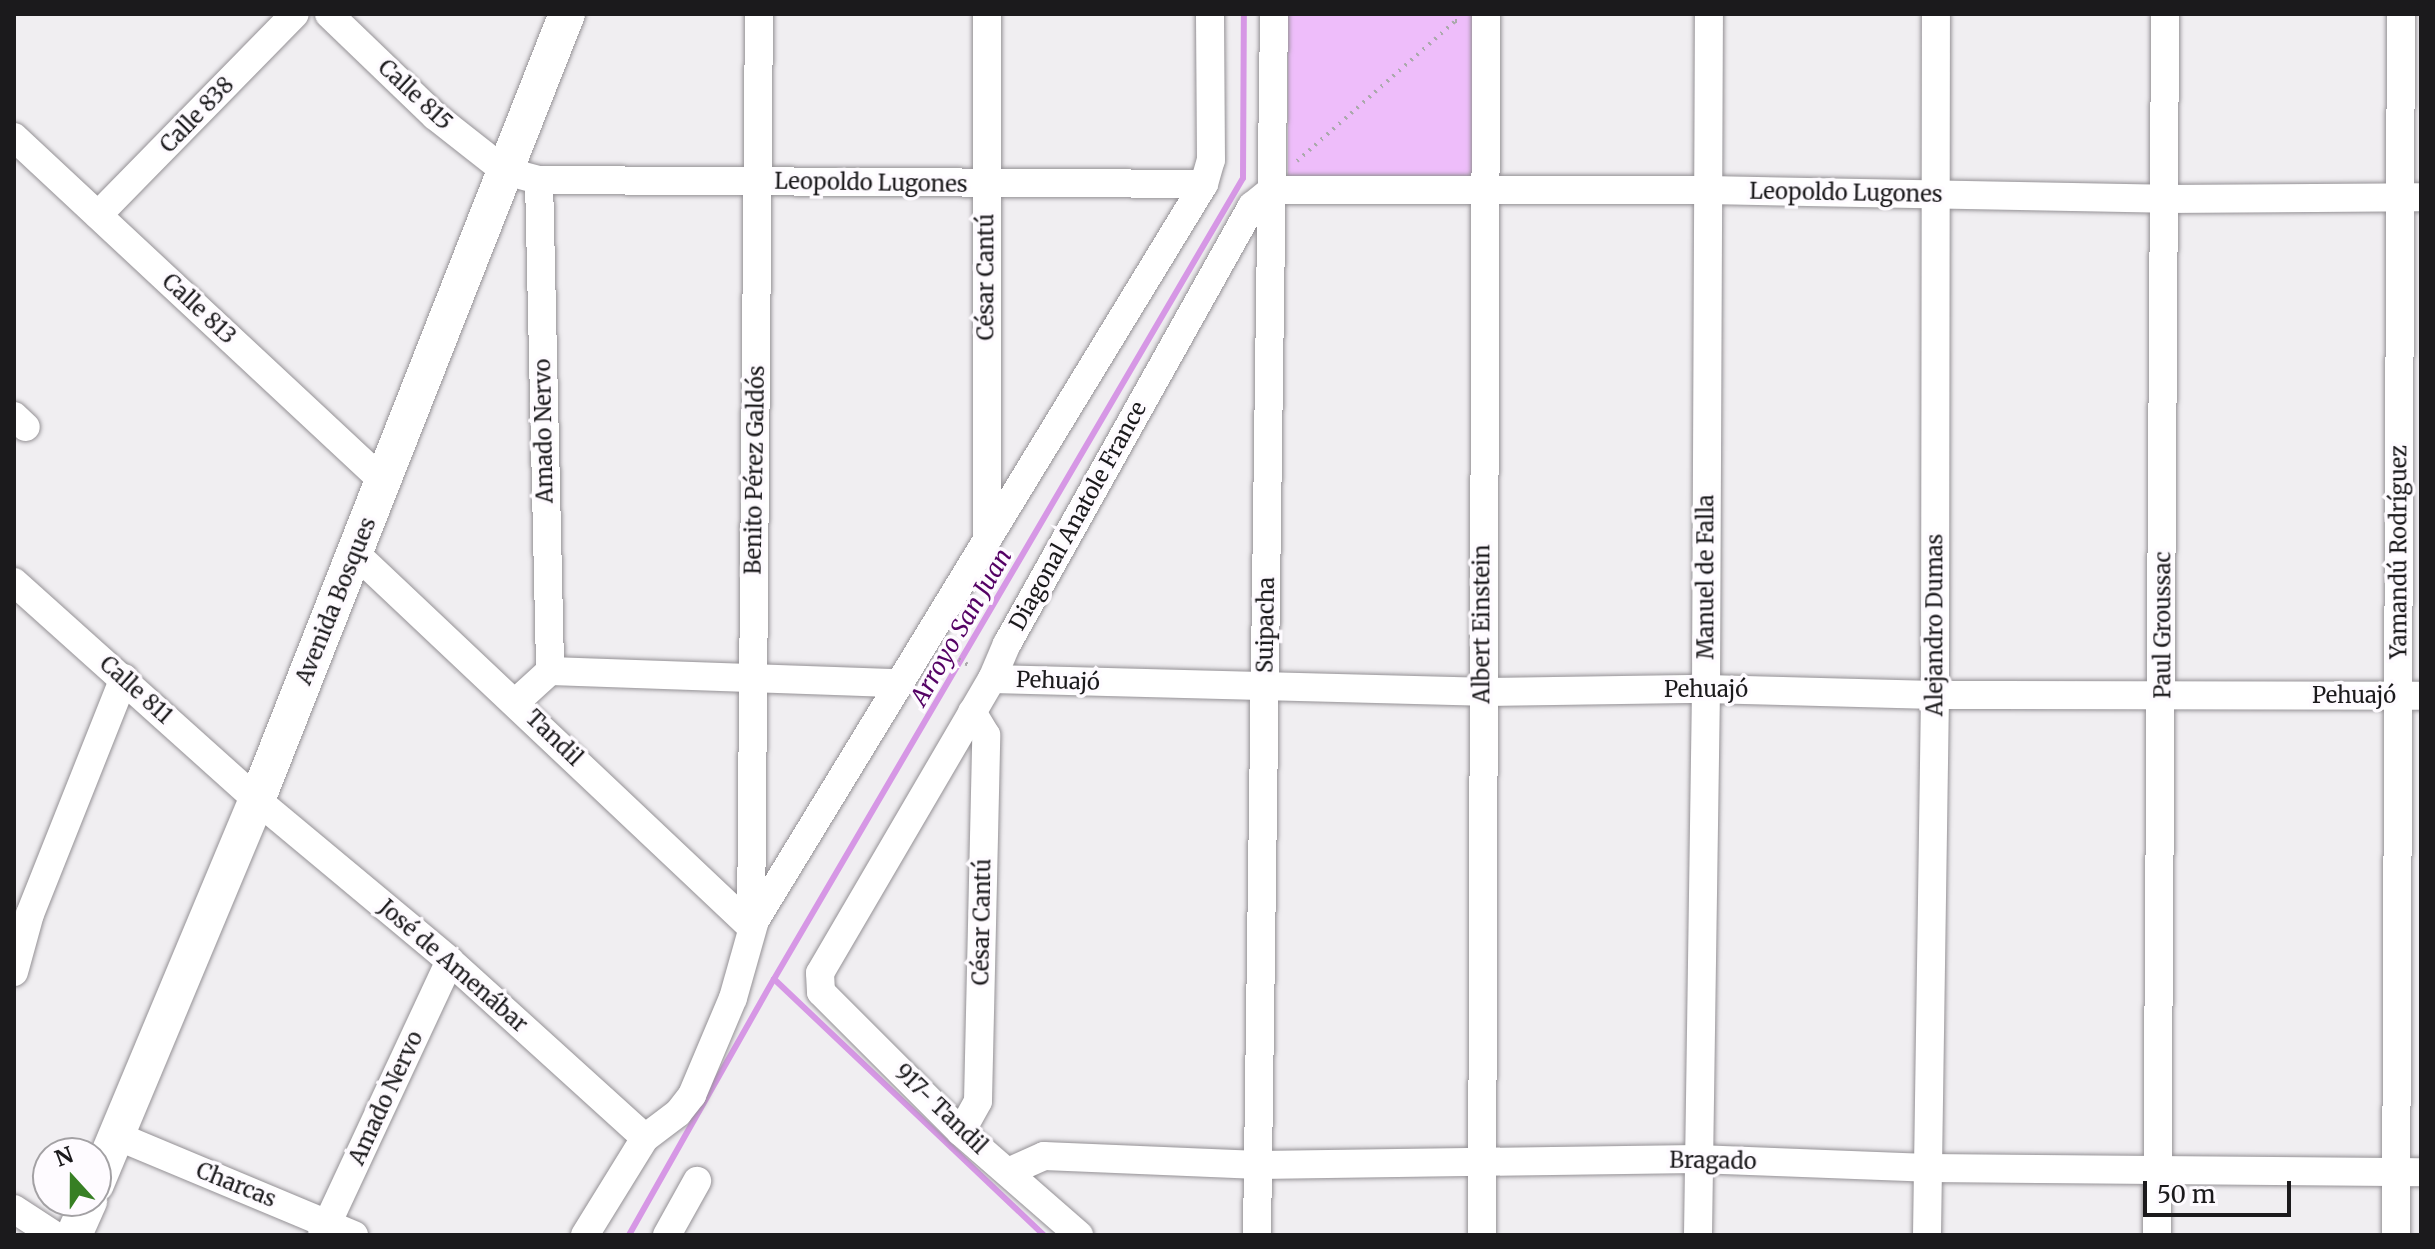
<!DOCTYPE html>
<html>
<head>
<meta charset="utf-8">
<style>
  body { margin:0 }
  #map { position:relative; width:2435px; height:1249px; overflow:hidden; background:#f0eef1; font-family:Merriweather,serif }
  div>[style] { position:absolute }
  .green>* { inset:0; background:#eebdfa; transform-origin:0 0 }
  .stream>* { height:6px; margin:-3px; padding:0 3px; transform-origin:3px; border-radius:3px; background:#d697e5 }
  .path>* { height:4px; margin-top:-2px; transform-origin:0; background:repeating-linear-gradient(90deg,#aba9ac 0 2px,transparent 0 8px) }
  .roads { filter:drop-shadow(0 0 2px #949195) drop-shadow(0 0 2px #949195) }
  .minor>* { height:28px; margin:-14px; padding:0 14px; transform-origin:14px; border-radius:14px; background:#fff }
  .major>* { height:36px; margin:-18px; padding:0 18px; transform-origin:18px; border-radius:18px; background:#fff }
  span { translate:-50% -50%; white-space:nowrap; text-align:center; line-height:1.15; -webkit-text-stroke:7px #fefbff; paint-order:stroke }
  .street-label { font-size:22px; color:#1b1a1c }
  .water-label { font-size:24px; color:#540064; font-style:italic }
  .frame { position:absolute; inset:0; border:16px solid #1b1a1c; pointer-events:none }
  .north { position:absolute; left:32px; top:1137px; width:80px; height:80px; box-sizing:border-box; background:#fefbff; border:2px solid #a3a1a4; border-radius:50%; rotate:339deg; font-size:22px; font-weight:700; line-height:32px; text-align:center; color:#1b1a1c }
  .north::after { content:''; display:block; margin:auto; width:28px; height:36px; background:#377f24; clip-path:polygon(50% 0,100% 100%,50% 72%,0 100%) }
  .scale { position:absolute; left:2143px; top:1181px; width:148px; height:36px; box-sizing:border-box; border:4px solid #1b1a1c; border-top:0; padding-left:10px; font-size:24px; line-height:28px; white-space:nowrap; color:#1b1a1c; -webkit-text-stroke:6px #fefbff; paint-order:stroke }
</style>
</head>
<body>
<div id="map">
  <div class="green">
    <div style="left:1288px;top:14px;width:184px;height:163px"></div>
  </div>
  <div class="stream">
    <div style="left:774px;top:979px;width:372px;rotate:43.5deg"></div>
    <div style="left:629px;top:1235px;width:294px;rotate:-60.5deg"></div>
    <div style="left:774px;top:979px;width:928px;rotate:-59.65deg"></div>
    <div style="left:1243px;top:178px;width:164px;rotate:-89.7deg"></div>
  </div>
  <div class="path">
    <div style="left:1297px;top:161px;width:211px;rotate:-41.5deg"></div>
    <div style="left:1455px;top:21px;width:8px"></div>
    <div style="left:945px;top:651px;width:31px;rotate:31deg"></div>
  </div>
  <div class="roads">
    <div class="minor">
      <div style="left:329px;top:14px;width:147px;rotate:43.9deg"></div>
      <div style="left:435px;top:116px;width:89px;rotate:38.2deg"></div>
      <div style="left:505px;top:171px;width:35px;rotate:15deg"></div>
      <div style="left:539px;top:180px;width:491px;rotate:88.7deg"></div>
      <div style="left:550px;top:671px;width:46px;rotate:137.6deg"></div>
      <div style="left:14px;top:137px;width:504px;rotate:42.99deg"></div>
      <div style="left:539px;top:180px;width:665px;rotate:0.34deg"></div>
      <div style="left:98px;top:215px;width:281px;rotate:-45.6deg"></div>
      <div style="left:14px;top:416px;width:16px;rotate:43deg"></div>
      <div style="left:987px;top:540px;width:526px;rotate:-90deg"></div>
      <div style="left:355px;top:553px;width:545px;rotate:43.36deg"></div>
      <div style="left:14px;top:582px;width:326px;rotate:41.9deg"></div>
      <div style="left:257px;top:800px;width:251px;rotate:39.8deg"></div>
      <div style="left:450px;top:961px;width:263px;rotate:42.2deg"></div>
      <div style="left:550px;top:671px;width:349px;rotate:2deg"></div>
      <div style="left:992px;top:679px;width:490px;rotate:1.5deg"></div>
      <div style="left:1482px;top:692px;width:224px;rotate:-0.8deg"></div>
      <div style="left:1706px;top:689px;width:229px;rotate:1.5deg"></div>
      <div style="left:1935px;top:695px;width:486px;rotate:0.1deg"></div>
      <div style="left:751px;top:926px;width:912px;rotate:-89.5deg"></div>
      <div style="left:751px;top:927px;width:870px;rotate:-58.63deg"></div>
      <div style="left:1204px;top:184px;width:25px;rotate:-74deg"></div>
      <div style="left:1211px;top:160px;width:146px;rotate:-90.4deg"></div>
      <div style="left:14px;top:972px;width:60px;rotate:-74.6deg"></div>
      <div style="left:30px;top:914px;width:254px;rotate:-68.3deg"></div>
      <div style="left:961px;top:1132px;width:35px;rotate:-61deg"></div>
      <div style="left:978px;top:1101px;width:366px;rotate:-88.7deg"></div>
      <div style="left:986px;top:735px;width:27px;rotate:-121deg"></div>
      <div style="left:117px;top:1136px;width:257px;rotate:22.7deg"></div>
      <div style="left:1008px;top:1172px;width:39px;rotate:-24deg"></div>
      <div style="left:1044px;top:1156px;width:215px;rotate:2.4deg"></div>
      <div style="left:1259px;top:1165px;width:438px;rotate:-0.8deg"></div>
      <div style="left:1697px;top:1159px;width:231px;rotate:2.2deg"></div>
      <div style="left:1928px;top:1168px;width:493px;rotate:0.5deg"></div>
      <div style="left:14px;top:1209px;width:48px;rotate:33deg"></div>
      <div style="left:322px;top:1235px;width:302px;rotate:-65deg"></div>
      <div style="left:585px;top:1235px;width:114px;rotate:-58.3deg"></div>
      <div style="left:645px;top:1138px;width:41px;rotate:-37.1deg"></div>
      <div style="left:678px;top:1113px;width:23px;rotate:-52deg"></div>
      <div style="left:692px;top:1095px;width:105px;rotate:-67.1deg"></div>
      <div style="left:733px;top:998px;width:81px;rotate:-74.2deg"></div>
      <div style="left:667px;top:1235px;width:62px;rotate:-60.9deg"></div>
      <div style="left:1079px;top:1235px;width:157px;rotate:-138.9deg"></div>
      <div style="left:961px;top:1132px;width:198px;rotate:-135deg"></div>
      <div style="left:821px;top:992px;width:19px;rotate:-93deg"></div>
      <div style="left:820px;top:973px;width:341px;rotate:-59.7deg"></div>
      <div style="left:992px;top:679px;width:38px;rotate:-67deg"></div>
      <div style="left:1007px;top:644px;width:502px;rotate:-60.78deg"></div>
      <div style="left:1252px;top:206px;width:26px;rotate:-39deg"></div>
      <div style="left:1272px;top:190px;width:435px"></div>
      <div style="left:1707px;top:190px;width:458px;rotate:1.1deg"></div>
      <div style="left:2165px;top:199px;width:256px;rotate:-0.4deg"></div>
      <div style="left:1257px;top:1235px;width:1221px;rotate:-89.2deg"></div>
      <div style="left:1482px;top:1235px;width:1221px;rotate:-89.81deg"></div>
      <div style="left:1698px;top:1235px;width:546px;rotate:-89.16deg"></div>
      <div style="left:1706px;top:689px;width:675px;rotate:-89.75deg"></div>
      <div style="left:1927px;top:1235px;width:540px;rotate:-89.15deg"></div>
      <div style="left:1935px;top:695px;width:681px;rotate:-89.92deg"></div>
      <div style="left:2157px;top:1235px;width:1221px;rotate:-89.62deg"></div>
      <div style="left:2396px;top:1235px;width:1221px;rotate:-89.77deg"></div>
    </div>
    <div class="major">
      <div style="left:96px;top:1184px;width:416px;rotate:-67.3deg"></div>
      <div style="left:257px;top:800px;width:845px;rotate:-68.48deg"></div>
      <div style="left:74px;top:1235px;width:37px;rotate:-66deg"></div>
    </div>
  </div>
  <div class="street-label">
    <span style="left:415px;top:95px;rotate:43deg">Calle 815</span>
    <span style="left:197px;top:115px;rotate:-46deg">Calle 838</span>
    <span style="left:871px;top:183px;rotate:1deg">Leopoldo Lugones</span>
    <span style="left:1846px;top:193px;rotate:1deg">Leopoldo Lugones</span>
    <span style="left:986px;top:277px;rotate:-90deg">César Cantú</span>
    <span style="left:199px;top:309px;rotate:43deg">Calle 813</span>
    <span style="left:544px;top:431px;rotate:-91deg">Amado Nervo</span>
    <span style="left:755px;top:470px;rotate:-89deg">Benito Pérez Galdós</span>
    <span style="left:1078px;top:516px;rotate:-61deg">Diagonal Anatole France</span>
    <span style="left:2399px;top:552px;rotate:-90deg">Yamandú Rodríguez</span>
    <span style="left:1706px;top:577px;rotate:-90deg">Manuel de Falla</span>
    <span style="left:336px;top:601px;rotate:-68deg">Avenida Bosques</span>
    <span style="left:1482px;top:624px;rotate:-90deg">Albert Einstein</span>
    <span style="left:1266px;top:625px;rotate:-89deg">Suipacha</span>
    <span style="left:1935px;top:625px;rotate:-90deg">Alejandro Dumas</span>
    <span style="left:2163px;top:625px;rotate:-90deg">Paul Groussac</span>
    <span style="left:1058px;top:681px;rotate:2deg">Pehuajó</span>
    <span style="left:136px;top:690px;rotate:42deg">Calle 811</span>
    <span style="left:1706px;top:690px">Pehuajó</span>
    <span style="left:2354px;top:696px">Pehuajó</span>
    <span style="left:554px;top:738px;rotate:44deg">Tandil</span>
    <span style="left:982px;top:922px;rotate:-89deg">César Cantú</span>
    <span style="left:453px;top:966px;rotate:41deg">José de Amenábar</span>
    <span style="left:386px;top:1098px;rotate:-65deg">Amado Nervo</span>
    <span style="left:941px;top:1109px;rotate:44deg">917- Tandil</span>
    <span style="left:1713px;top:1161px;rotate:1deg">Bragado</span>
    <span style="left:236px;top:1185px;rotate:22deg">Charcas</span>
  </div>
  <div class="water-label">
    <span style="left:961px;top:627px;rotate:-60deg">Arroyo San Juan</span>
  </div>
  <div class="frame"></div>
  <div class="north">N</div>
  <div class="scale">50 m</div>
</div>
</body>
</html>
